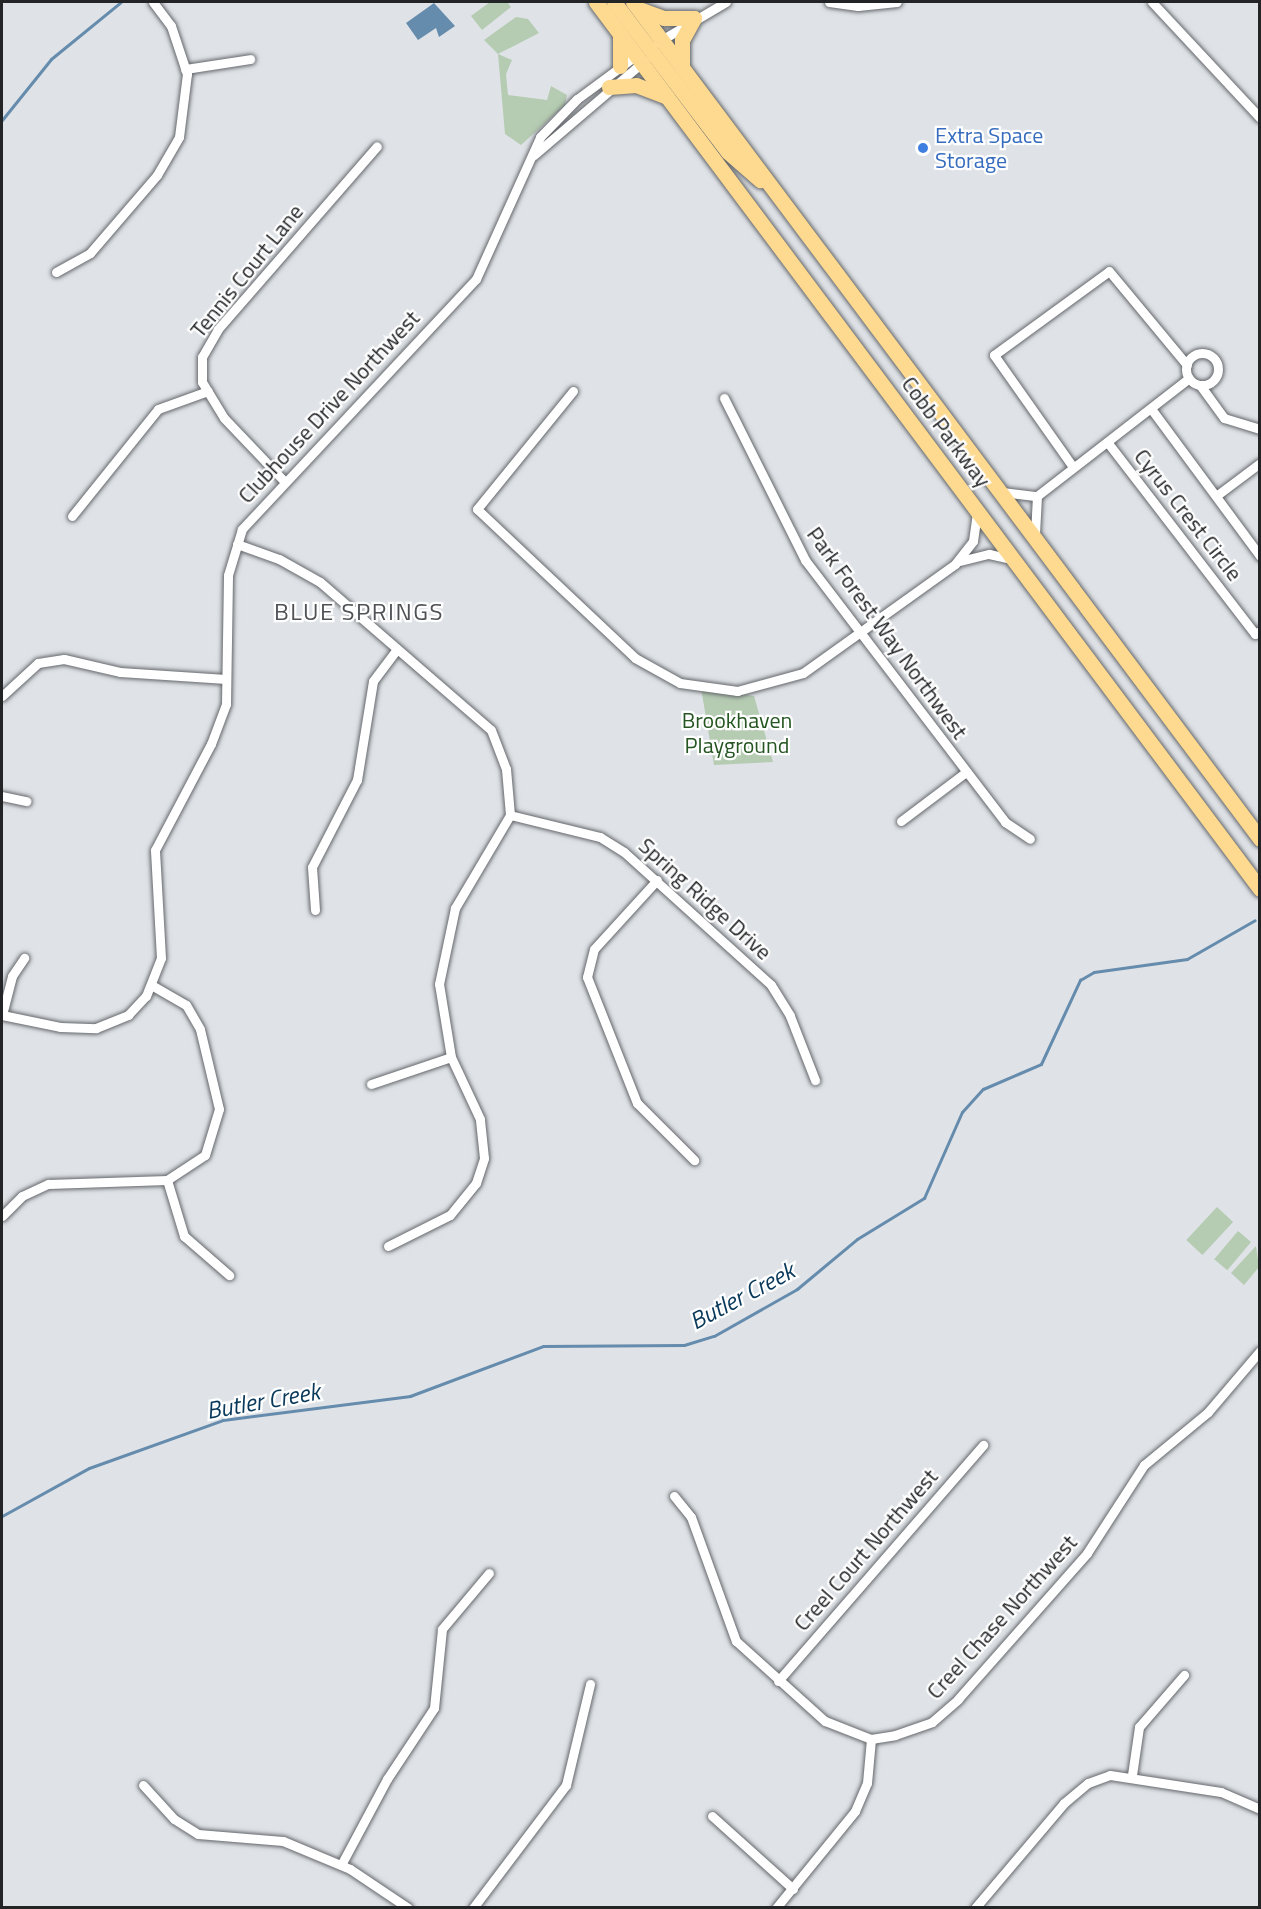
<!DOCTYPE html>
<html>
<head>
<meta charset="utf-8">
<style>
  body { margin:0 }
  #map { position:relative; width:1261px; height:1909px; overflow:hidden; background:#dfe3e7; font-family:"Titillium Web",sans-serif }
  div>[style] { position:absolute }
  .green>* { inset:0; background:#b5cbb2; transform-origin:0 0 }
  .water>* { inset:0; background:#658bad }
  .stream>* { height:3px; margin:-1.5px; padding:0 1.5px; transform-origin:1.5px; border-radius:1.5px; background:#658bad }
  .roads { filter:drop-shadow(0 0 2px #64676b) drop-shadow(0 0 2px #64676b) }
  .street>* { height:9px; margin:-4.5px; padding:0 4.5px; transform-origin:4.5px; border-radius:4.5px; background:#fff }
  .street>.ring { margin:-4.5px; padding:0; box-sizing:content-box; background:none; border:9px solid #fff; border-radius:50% }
  .primary>* { height:15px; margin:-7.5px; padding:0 7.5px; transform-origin:7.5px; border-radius:7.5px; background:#feda91 }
  .dots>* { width:16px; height:16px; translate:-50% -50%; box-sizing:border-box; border:3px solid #fff; border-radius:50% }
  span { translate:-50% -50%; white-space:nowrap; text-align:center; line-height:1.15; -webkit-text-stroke:4.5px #fff; paint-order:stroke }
  .shop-label { font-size:22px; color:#366cbe }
  .left { translate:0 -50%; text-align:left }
  .street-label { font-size:22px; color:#232426 }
  .park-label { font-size:22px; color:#255521 }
  .neighbourhood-label { font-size:24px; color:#4f5256; letter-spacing:1.5px }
  .water-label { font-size:24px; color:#08385a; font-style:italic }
  .frame { position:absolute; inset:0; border:3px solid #232426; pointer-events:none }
</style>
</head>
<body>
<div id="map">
  <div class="green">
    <div style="clip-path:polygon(490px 2px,507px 2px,511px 7px,482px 30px,471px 16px)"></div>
    <div style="clip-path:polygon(516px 17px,528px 19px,539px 33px,498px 54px,512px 60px,506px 74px,508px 95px,547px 100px,551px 86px,567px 95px,565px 105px,521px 145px,505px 134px,498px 54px,484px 40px)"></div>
    <div style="clip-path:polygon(701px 688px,754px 696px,773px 762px,714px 765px)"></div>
    <div style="left:1217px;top:1207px;width:22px;height:45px;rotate:43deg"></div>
    <div style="left:1238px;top:1231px;width:17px;height:37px;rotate:40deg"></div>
    <div style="clip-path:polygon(1256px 1246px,1259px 1267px,1244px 1285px,1231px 1273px)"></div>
  </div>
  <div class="water">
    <div style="clip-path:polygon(434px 3px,455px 26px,439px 37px,436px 28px,418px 40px,406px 23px)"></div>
  </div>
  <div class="stream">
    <div style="left:2px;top:120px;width:78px;rotate:-51.2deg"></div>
    <div style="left:51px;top:59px;width:90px;rotate:-39.2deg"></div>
    <div style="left:2px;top:1516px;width:99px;rotate:-28.9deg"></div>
    <div style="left:89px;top:1468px;width:142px;rotate:-19.7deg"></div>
    <div style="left:223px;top:1420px;width:189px;rotate:-7.3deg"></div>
    <div style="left:410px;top:1396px;width:142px;rotate:-20.6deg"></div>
    <div style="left:543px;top:1346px;width:141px;rotate:-0.4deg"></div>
    <div style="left:684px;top:1345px;width:31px;rotate:-17deg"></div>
    <div style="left:714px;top:1336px;width:95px;rotate:-29.5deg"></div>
    <div style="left:797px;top:1289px;width:78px;rotate:-39.8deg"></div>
    <div style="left:857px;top:1239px;width:79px;rotate:-31.5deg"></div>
    <div style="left:924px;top:1198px;width:94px;rotate:-66.2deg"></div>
    <div style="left:962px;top:1112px;width:31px;rotate:-48deg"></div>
    <div style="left:983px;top:1089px;width:63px;rotate:-23.3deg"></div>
    <div style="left:1041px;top:1064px;width:93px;rotate:-65.1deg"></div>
    <div style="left:1080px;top:980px;width:16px;rotate:-30deg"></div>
    <div style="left:1094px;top:972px;width:94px;rotate:-8deg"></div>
    <div style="left:1187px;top:959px;width:78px;rotate:-29.8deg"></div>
  </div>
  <div class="roads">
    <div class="street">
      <div style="left:829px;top:2px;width:29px;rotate:8deg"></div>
      <div style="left:858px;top:6px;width:39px;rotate:-6deg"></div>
      <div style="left:1152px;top:2px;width:158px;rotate:47deg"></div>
      <div style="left:658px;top:42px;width:79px;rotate:-30.5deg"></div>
      <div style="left:185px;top:69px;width:66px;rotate:-8.7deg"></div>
      <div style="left:534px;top:155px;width:145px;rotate:-40.5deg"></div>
      <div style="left:56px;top:272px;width:39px;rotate:-29deg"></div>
      <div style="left:90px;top:253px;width:103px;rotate:-49.3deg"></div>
      <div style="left:157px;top:175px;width:44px;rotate:-59.9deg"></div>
      <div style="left:179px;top:137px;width:64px;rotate:-82.8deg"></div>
      <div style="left:187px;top:74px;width:51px;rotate:-108.4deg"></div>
      <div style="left:171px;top:26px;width:30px;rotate:-127deg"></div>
      <div class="ring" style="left:1186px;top:353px;width:23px;height:23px"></div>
      <div style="left:1200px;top:385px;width:41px;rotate:54deg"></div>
      <div style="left:1224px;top:418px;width:38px;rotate:17deg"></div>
      <div style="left:573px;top:391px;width:152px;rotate:129.1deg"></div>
      <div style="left:477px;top:509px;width:217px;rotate:43.3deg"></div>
      <div style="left:635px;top:658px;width:51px;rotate:29.1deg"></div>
      <div style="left:680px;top:683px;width:58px;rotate:8deg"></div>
      <div style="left:737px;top:691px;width:68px;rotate:-15.3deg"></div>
      <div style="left:803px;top:673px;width:187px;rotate:-35.6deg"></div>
      <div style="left:955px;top:564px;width:29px;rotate:-52deg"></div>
      <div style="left:973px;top:541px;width:27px;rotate:-82deg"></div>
      <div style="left:724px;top:398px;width:181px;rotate:63.4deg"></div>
      <div style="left:805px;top:560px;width:330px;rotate:52.6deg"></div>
      <div style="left:1005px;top:822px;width:30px;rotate:34deg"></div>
      <div style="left:1152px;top:410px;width:182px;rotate:53.5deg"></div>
      <div style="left:1108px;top:443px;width:241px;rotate:52.4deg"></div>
      <div style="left:1255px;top:634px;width:6px;rotate:-31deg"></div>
      <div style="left:1073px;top:467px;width:137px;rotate:-125.2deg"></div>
      <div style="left:994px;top:355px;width:142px;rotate:-36.1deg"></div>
      <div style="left:1109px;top:271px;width:122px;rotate:50.3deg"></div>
      <div style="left:285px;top:482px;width:88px;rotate:-133.6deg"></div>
      <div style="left:224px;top:418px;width:42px;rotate:-121.4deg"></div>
      <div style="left:202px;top:382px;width:25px;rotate:-90deg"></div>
      <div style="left:202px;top:357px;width:32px;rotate:-60deg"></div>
      <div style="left:218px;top:329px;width:242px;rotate:-49deg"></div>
      <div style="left:1002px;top:492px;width:35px;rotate:7deg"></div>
      <div style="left:1037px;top:496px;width:192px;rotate:-37.8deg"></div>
      <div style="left:1216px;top:496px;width:55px;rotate:-36.9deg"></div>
      <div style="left:72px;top:516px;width:137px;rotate:-51.2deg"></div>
      <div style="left:158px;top:409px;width:53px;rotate:-19.8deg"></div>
      <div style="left:1035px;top:534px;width:38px;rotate:-87deg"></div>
      <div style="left:237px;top:544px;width:45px;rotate:19.7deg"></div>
      <div style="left:279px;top:559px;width:47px;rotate:29.3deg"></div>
      <div style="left:320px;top:582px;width:226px;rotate:40.9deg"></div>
      <div style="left:491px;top:730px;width:42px;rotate:69deg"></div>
      <div style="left:506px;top:769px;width:46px;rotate:85deg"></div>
      <div style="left:960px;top:561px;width:30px;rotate:-14deg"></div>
      <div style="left:989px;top:554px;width:22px;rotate:13deg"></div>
      <div style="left:2px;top:696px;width:49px;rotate:-42.5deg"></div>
      <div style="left:38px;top:663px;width:26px;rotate:-9deg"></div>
      <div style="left:64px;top:659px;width:57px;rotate:13.1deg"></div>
      <div style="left:120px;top:672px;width:106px;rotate:3.8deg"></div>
      <div style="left:2px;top:796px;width:25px;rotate:12deg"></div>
      <div style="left:510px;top:815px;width:93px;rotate:13.7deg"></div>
      <div style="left:600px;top:837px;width:28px;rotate:32deg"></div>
      <div style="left:624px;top:852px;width:198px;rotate:42.1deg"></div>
      <div style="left:771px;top:985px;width:36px;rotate:58deg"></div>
      <div style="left:790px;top:1016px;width:69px;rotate:68.7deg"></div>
      <div style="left:901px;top:821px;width:81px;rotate:-37deg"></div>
      <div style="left:657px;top:880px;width:93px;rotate:132.4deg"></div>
      <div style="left:594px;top:949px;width:29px;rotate:104deg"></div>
      <div style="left:587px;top:977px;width:136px;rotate:68.4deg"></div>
      <div style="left:637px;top:1103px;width:81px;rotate:45deg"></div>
      <div style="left:315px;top:910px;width:43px;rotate:-94deg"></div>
      <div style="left:312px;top:867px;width:98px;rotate:-62.7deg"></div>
      <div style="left:357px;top:780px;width:100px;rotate:-80.8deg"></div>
      <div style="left:373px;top:681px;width:40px;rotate:-53deg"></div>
      <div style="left:2px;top:1015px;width:59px;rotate:11.7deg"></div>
      <div style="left:60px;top:1027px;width:36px;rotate:2deg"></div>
      <div style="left:96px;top:1028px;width:35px;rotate:-22deg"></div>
      <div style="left:128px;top:1015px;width:26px;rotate:-47deg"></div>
      <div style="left:146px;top:996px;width:41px;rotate:-68.5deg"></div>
      <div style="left:161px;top:958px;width:108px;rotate:-93.2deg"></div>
      <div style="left:155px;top:850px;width:120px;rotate:-62.2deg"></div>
      <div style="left:211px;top:744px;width:43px;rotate:-69.4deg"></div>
      <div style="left:226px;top:704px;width:129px;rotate:-89.1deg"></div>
      <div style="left:228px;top:575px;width:48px;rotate:-73.1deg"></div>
      <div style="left:242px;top:529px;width:342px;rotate:-46.9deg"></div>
      <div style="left:476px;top:279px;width:156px;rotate:-65.7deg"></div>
      <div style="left:540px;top:137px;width:53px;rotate:-45.8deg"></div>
      <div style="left:577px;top:99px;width:76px;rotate:-36.4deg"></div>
      <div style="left:2px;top:1015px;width:40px;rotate:-75.6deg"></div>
      <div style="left:12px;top:976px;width:22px;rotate:-56deg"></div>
      <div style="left:371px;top:1084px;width:84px;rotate:-18.6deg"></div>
      <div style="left:167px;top:1180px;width:59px;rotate:73.1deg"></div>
      <div style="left:184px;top:1236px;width:60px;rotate:40.9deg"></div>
      <div style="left:2px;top:1216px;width:28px;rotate:-45deg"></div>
      <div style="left:22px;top:1196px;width:29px;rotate:-25deg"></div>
      <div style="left:48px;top:1184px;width:119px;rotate:-1.9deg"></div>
      <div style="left:167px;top:1180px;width:45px;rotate:-33.3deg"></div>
      <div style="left:205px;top:1155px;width:48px;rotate:-73.1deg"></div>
      <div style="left:219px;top:1109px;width:82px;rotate:-103.4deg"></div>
      <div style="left:200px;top:1029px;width:28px;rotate:-120deg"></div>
      <div style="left:186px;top:1005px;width:38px;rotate:-150deg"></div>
      <div style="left:388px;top:1246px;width:69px;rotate:-26.6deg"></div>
      <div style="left:450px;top:1215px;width:41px;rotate:-50.9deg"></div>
      <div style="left:476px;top:1183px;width:26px;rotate:-72deg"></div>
      <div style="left:484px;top:1158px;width:39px;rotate:-96deg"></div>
      <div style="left:480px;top:1119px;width:68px;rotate:-115.1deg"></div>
      <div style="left:451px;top:1057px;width:74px;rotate:-99.3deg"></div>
      <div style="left:439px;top:984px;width:78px;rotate:-78.1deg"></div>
      <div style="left:455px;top:908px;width:108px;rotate:-59.4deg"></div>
      <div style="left:674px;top:1496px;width:27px;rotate:51deg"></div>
      <div style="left:691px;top:1517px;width:132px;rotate:70.1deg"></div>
      <div style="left:736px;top:1641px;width:120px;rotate:42deg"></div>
      <div style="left:825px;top:1721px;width:49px;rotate:21.4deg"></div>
      <div style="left:871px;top:1739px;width:24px;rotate:-9deg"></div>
      <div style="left:895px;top:1735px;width:39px;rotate:-19deg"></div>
      <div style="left:932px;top:1722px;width:35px;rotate:-41deg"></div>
      <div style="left:958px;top:1699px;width:195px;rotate:-48.5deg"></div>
      <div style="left:1087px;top:1553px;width:105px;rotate:-57.1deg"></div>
      <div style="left:1144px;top:1465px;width:83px;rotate:-39.6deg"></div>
      <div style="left:1208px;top:1412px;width:80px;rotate:-49.6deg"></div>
      <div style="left:778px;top:1681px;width:313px;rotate:-49deg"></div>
      <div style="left:1132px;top:1775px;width:49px;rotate:-81.7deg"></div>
      <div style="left:1139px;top:1727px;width:69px;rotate:-49.1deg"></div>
      <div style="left:143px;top:1785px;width:46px;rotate:47.6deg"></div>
      <div style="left:174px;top:1819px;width:28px;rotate:32deg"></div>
      <div style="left:198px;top:1834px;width:85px;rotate:4.7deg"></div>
      <div style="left:283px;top:1841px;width:73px;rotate:22.7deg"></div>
      <div style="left:350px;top:1869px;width:70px;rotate:33.9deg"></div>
      <div style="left:712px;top:1816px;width:109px;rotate:42deg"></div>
      <div style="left:341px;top:1865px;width:98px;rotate:-61.9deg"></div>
      <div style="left:387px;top:1779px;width:85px;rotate:-56.5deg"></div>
      <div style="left:434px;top:1708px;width:79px;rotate:-84.2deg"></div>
      <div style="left:442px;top:1629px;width:73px;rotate:-50deg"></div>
      <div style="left:473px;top:1908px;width:154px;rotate:-52.9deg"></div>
      <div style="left:566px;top:1785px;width:104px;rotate:-76.6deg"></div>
      <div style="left:776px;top:1908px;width:125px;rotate:-50.8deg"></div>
      <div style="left:855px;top:1811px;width:30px;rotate:-67deg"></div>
      <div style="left:867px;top:1783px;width:44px;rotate:-84.8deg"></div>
      <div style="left:975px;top:1908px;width:138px;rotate:-49.7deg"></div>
      <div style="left:1064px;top:1803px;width:31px;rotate:-40deg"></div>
      <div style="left:1088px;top:1783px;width:23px;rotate:-20deg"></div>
      <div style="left:1110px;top:1775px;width:112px;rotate:8.7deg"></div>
      <div style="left:1221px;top:1792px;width:43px;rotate:23.6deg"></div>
    </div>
    <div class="primary">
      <div style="left:596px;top:2px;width:1108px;rotate:53.18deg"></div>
      <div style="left:614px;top:2px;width:188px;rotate:52.8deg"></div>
      <div style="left:728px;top:152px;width:43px;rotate:41.2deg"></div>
      <div style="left:633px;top:2px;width:1046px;rotate:53.16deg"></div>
      <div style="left:639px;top:9px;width:27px;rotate:20deg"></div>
      <div style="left:664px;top:18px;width:30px"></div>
      <div style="left:620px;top:35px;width:31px;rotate:90deg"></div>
      <div style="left:682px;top:67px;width:27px;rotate:-90deg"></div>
      <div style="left:682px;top:40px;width:25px;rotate:-61deg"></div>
      <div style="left:609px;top:87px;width:27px;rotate:-4deg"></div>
      <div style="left:636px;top:85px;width:33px;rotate:21deg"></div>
    </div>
  </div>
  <div class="dots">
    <div style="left:923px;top:148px;background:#3f7fe0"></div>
  </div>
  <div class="shop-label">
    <span class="left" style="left:935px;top:148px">Extra Space<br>Storage</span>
  </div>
  <div class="street-label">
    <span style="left:247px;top:271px;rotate:-51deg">Tennis Court Lane</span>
    <span style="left:329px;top:407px;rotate:-47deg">Clubhouse Drive Northwest</span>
    <span style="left:946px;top:432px;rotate:53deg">Cobb Parkway</span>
    <span style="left:1188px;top:515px;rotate:52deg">Cyrus Crest Circle</span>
    <span style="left:887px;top:633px;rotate:54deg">Park Forest Way Northwest</span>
    <span style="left:705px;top:899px;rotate:42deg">Spring Ridge Drive</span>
    <span style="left:866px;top:1550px;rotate:-49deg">Creel Court Northwest</span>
    <span style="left:1002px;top:1617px;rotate:-48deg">Creel Chase Northwest</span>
  </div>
  <div class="park-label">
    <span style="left:737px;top:733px">Brookhaven<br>Playground</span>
  </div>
  <div class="neighbourhood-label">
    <span style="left:359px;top:612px">BLUE SPRINGS</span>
  </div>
  <div class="water-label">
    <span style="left:742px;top:1296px;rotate:-28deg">Butler Creek</span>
    <span style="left:263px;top:1401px;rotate:-10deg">Butler Creek</span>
  </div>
  <div class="frame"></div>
</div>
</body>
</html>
